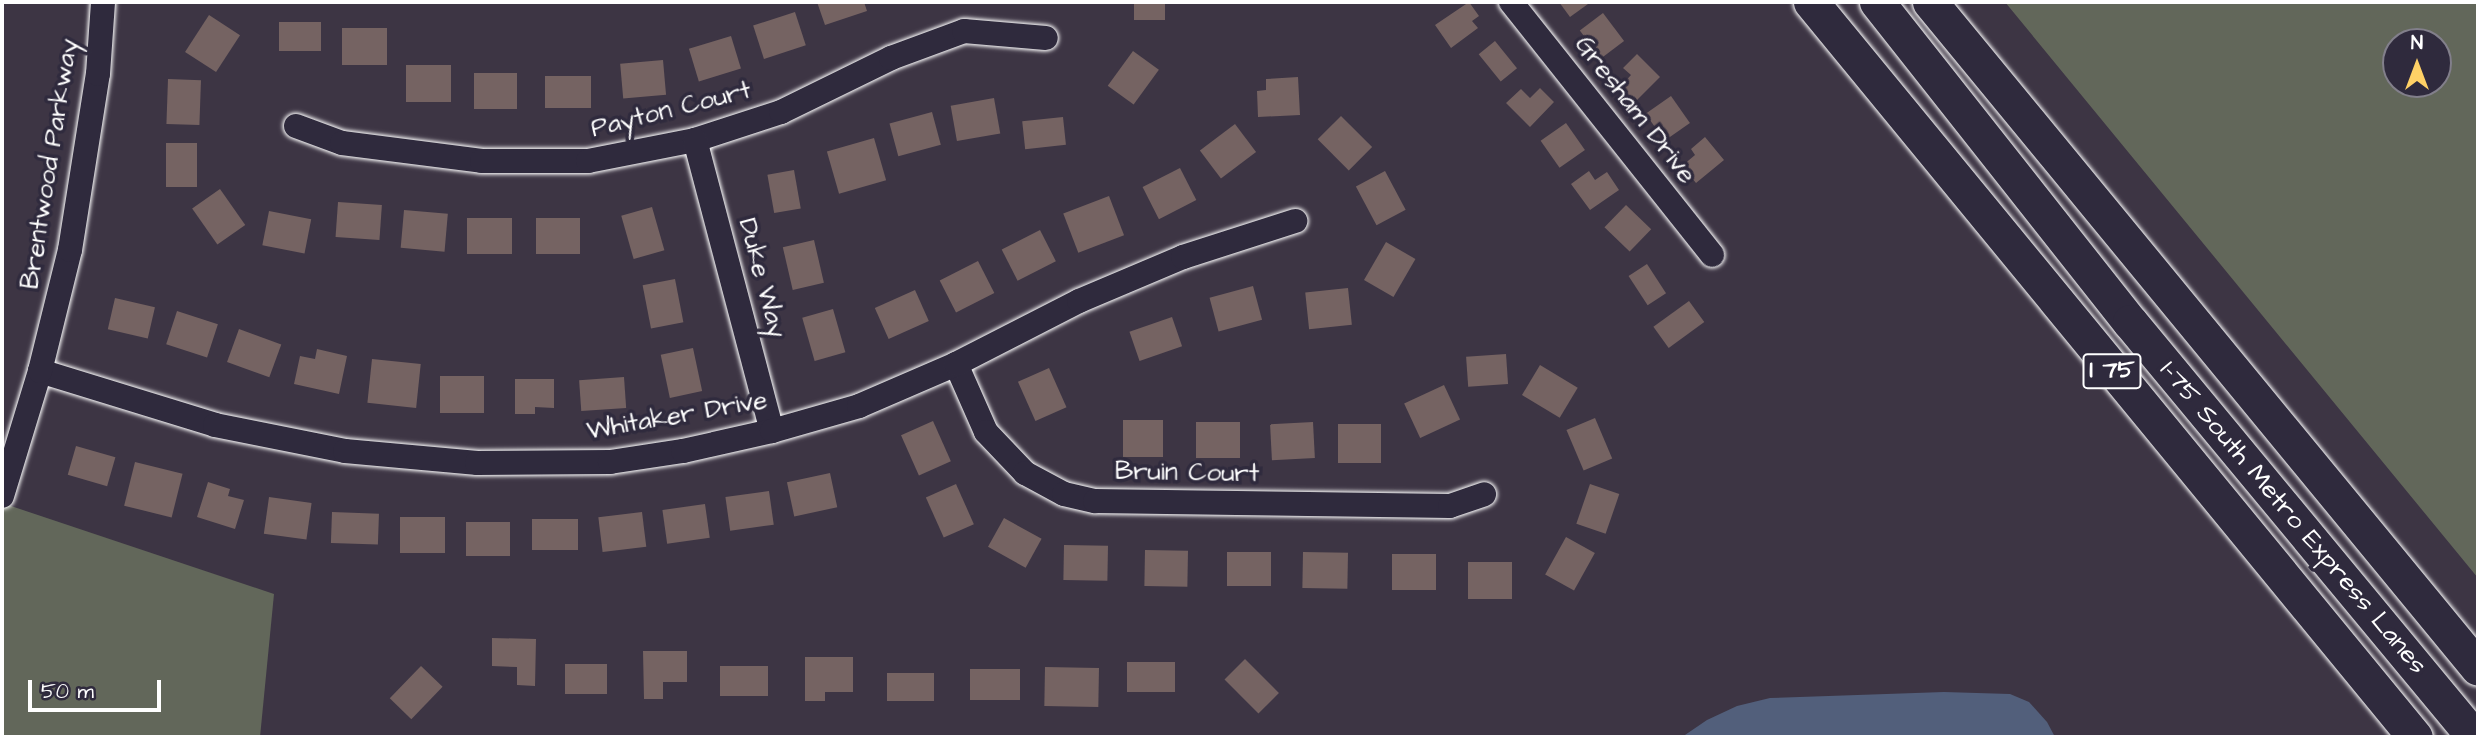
<!DOCTYPE html>
<html>
<head>
<meta charset="utf-8">
<style>
  body { margin:0 }
  #map { position:relative; width:2480px; height:739px; overflow:hidden; background:#3d3544; font-family:"Architects Daughter",sans-serif }
  div>[style] { position:absolute }
  .green>* { inset:0; background:#62675a }
  .water>* { inset:0; background:#525f7b }
  .building>* { inset:0; background:#756362; transform-origin:0 0 }
  .roads { filter:drop-shadow(0 0 2px #fff) drop-shadow(0 0 2px #fff) }
  .minor>* { height:24px; margin:-12px; padding:0 12px; transform-origin:12px; border-radius:12px; background:#2f2a3d }
  .highway>* { height:35px; margin:-17.5px; padding:0 17.5px; transform-origin:17.5px; border-radius:17.5px; background:#2f2a3d }
  span { translate:-50% -50%; white-space:nowrap; text-align:center; line-height:1.15; -webkit-text-stroke:7px #2f2a3d; paint-order:stroke }
  .shield-label span { padding:2px 5px; background:#2f2a3d; border:2px solid; border-radius:5px; -webkit-text-stroke-width:0 }
  .shield-label { font-size:24px; color:#fff; font-weight:700 }
  .street-label { font-size:26px; color:#fff }
  .frame { position:absolute; inset:0; border:4px solid #fff; pointer-events:none }
  .north { position:absolute; left:2382px; top:28px; width:70px; height:70px; box-sizing:border-box; background:#2f2a3d; border:2px solid #827f8b; border-radius:50%; rotate:0deg; font-size:19px; font-weight:700; line-height:28px; text-align:center; color:#fff }
  .north::after { content:''; display:block; margin:auto; width:24px; height:32px; background:#ffd166; clip-path:polygon(50% 0,100% 100%,50% 72%,0 100%) }
  .scale { position:absolute; left:28px; top:680px; width:133px; height:32px; box-sizing:border-box; border:4px solid #fff; border-top:0; padding-left:9px; font-size:21px; line-height:24px; white-space:nowrap; color:#fff; -webkit-text-stroke:5px #2f2a3d; paint-order:stroke }
</style>
</head>
<body>
<div id="map">
  <div class="green">
    <div style="clip-path:polygon(evenodd,2005px 2px,2478px 2px,2478px 578px,2005px 2px,2396px 42px,2438px 42px,2438px 84px,2396px 84px,2396px 42px)"></div>
    <div style="clip-path:polygon(2px 503px,274px 594px,260px 737px,2px 737px)"></div>
  </div>
  <div class="water">
    <div style="clip-path:polygon(1944px 692px,2010px 694px,2029px 702px,2047px 722px,2055px 737px,1682px 737px,1707px 720px,1737px 706px,1770px 698px)"></div>
  </div>
  <div class="building">
    <div style="clip-path:polygon(817px 2px,864px 2px,867px 11px,825px 25px)"></div>
    <div style="left:1134px;top:2px;width:31px;height:18px"></div>
    <div style="clip-path:polygon(1469px 2px,1479px 16px,1472px 21px,1478px 28px,1451px 48px,1435px 25px)"></div>
    <div style="clip-path:polygon(1559px 2px,1586px 2px,1588px 4px,1570px 17px)"></div>
    <div style="left:795px;top:12px;width:35px;height:44px;rotate:72deg"></div>
    <div style="left:1603px;top:13px;width:35px;height:29px;rotate:53deg"></div>
    <div style="left:209px;top:15px;width:37px;height:44px;rotate:33deg"></div>
    <div style="left:279px;top:22px;width:42px;height:29px"></div>
    <div style="left:342px;top:28px;width:45px;height:37px"></div>
    <div style="left:731px;top:36px;width:34px;height:44px;rotate:73deg"></div>
    <div style="left:1495px;top:41px;width:35px;height:21px;rotate:51deg"></div>
    <div style="left:1133px;top:51px;width:32px;height:43px;rotate:36deg"></div>
    <div style="clip-path:polygon(1637px 54px,1660px 77px,1635px 102px,1620px 87px,1631px 75px,1623px 68px)"></div>
    <div style="left:663px;top:60px;width:35px;height:43px;rotate:85deg"></div>
    <div style="left:406px;top:65px;width:45px;height:37px"></div>
    <div style="left:474px;top:73px;width:43px;height:36px"></div>
    <div style="left:545px;top:76px;width:46px;height:32px"></div>
    <div style="clip-path:polygon(1298px 77px,1300px 115px,1258px 117px,1257px 91px,1266px 90px,1266px 79px)"></div>
    <div style="left:168px;top:79px;width:33px;height:45px;rotate:2deg"></div>
    <div style="clip-path:polygon(1540px 88px,1554px 102px,1530px 127px,1506px 103px,1521px 89px,1530px 98px)"></div>
    <div style="left:1671px;top:96px;width:33px;height:31px;rotate:55deg"></div>
    <div style="left:994px;top:98px;width:36px;height:44px;rotate:80deg"></div>
    <div style="left:932px;top:112px;width:34px;height:44px;rotate:75deg"></div>
    <div style="left:1341px;top:116px;width:44px;height:33px;rotate:45deg"></div>
    <div style="left:1063px;top:117px;width:28px;height:41px;rotate:84deg"></div>
    <div style="left:1566px;top:123px;width:33px;height:31px;rotate:55deg"></div>
    <div style="left:1235px;top:124px;width:35px;height:44px;rotate:53deg"></div>
    <div style="clip-path:polygon(1705px 137px,1724px 160px,1696px 183px,1682px 166px,1695px 155px,1691px 149px)"></div>
    <div style="left:874px;top:138px;width:44px;height:49px;rotate:74deg"></div>
    <div style="left:166px;top:143px;width:31px;height:44px"></div>
    <div style="left:1180px;top:168px;width:36px;height:42px;rotate:63deg"></div>
    <div style="left:794px;top:170px;width:39px;height:27px;rotate:80deg"></div>
    <div style="left:1385px;top:171px;width:44px;height:33px;rotate:62deg"></div>
    <div style="clip-path:polygon(1589px 171px,1595px 180px,1607px 172px,1619px 190px,1590px 210px,1571px 184px)"></div>
    <div style="left:220px;top:189px;width:44px;height:34px;rotate:55deg"></div>
    <div style="left:1109px;top:196px;width:42px;height:49px;rotate:69deg"></div>
    <div style="left:338px;top:202px;width:44px;height:35px;rotate:4deg"></div>
    <div style="left:1626px;top:205px;width:35px;height:31px;rotate:44deg"></div>
    <div style="left:652px;top:207px;width:45px;height:32px;rotate:74deg"></div>
    <div style="left:404px;top:210px;width:44px;height:38px;rotate:5deg"></div>
    <div style="left:269px;top:211px;width:43px;height:35px;rotate:11deg"></div>
    <div style="left:467px;top:218px;width:45px;height:36px"></div>
    <div style="left:536px;top:218px;width:44px;height:36px"></div>
    <div style="left:1040px;top:230px;width:35px;height:43px;rotate:63deg"></div>
    <div style="left:814px;top:240px;width:44px;height:32px;rotate:77deg"></div>
    <div style="left:1386px;top:242px;width:34px;height:44px;rotate:30deg"></div>
    <div style="left:978px;top:261px;width:36px;height:43px;rotate:63deg"></div>
    <div style="left:1647px;top:264px;width:35px;height:22px;rotate:57deg"></div>
    <div style="left:675px;top:279px;width:44px;height:33px;rotate:79deg"></div>
    <div style="left:1253px;top:286px;width:35px;height:45px;rotate:75deg"></div>
    <div style="left:1348px;top:288px;width:37px;height:43px;rotate:84deg"></div>
    <div style="left:915px;top:290px;width:34px;height:44px;rotate:66deg"></div>
    <div style="left:115px;top:298px;width:41px;height:32px;rotate:13deg"></div>
    <div style="left:1689px;top:301px;width:26px;height:44px;rotate:54deg"></div>
    <div style="left:833px;top:309px;width:45px;height:32px;rotate:74deg"></div>
    <div style="left:177px;top:311px;width:43px;height:35px;rotate:18deg"></div>
    <div style="left:1172px;top:317px;width:31px;height:45px;rotate:71deg"></div>
    <div style="left:239px;top:329px;width:45px;height:35px;rotate:20deg"></div>
    <div style="left:693px;top:348px;width:44px;height:33px;rotate:78deg"></div>
    <div style="clip-path:polygon(317px 349px,347px 356px,339px 394px,294px 384px,300px 356px,315px 359px)"></div>
    <div style="left:1506px;top:354px;width:30px;height:40px;rotate:86deg"></div>
    <div style="left:372px;top:359px;width:49px;height:44px;rotate:6deg"></div>
    <div style="left:1540px;top:365px;width:44px;height:35px;rotate:31deg"></div>
    <div style="left:1049px;top:368px;width:43px;height:34px;rotate:66deg"></div>
    <div style="left:440px;top:376px;width:44px;height:37px"></div>
    <div style="left:624px;top:377px;width:31px;height:45px;rotate:86deg"></div>
    <div style="clip-path:polygon(515px 379px,554px 379px,554px 408px,535px 407px,535px 414px,515px 414px)"></div>
    <div style="left:1444px;top:385px;width:38px;height:44px;rotate:65deg"></div>
    <div style="left:1595px;top:418px;width:44px;height:31px;rotate:67deg"></div>
    <div style="left:1123px;top:420px;width:40px;height:37px"></div>
    <div style="left:933px;top:421px;width:44px;height:35px;rotate:66deg"></div>
    <div style="left:1196px;top:422px;width:44px;height:36px"></div>
    <div style="left:1313px;top:422px;width:36px;height:43px;rotate:87deg"></div>
    <div style="left:1338px;top:424px;width:43px;height:39px"></div>
    <div style="left:76px;top:446px;width:41px;height:30px;rotate:16deg"></div>
    <div style="left:135px;top:462px;width:49px;height:45px;rotate:14deg"></div>
    <div style="left:830px;top:473px;width:35px;height:44px;rotate:78deg"></div>
    <div style="clip-path:polygon(208px 482px,230px 489px,228px 496px,244px 500px,235px 529px,197px 517px)"></div>
    <div style="left:956px;top:484px;width:44px;height:33px;rotate:66deg"></div>
    <div style="left:1590px;top:484px;width:31px;height:42px;rotate:19deg"></div>
    <div style="left:769px;top:491px;width:34px;height:44px;rotate:82deg"></div>
    <div style="left:269px;top:497px;width:43px;height:37px;rotate:8deg"></div>
    <div style="left:705px;top:504px;width:34px;height:43px;rotate:82deg"></div>
    <div style="left:332px;top:512px;width:47px;height:31px;rotate:2deg"></div>
    <div style="left:642px;top:512px;width:35px;height:44px;rotate:83deg"></div>
    <div style="left:400px;top:517px;width:45px;height:36px"></div>
    <div style="left:1004px;top:518px;width:43px;height:33px;rotate:29deg"></div>
    <div style="left:532px;top:519px;width:46px;height:31px"></div>
    <div style="left:466px;top:522px;width:44px;height:34px"></div>
    <div style="left:1566px;top:537px;width:33px;height:43px;rotate:29deg"></div>
    <div style="left:1064px;top:545px;width:44px;height:35px;rotate:1deg"></div>
    <div style="left:1145px;top:550px;width:43px;height:36px;rotate:1deg"></div>
    <div style="left:1227px;top:552px;width:44px;height:34px"></div>
    <div style="left:1303px;top:552px;width:45px;height:36px;rotate:1deg"></div>
    <div style="left:1392px;top:554px;width:44px;height:36px"></div>
    <div style="left:1468px;top:562px;width:44px;height:37px"></div>
    <div style="clip-path:polygon(492px 638px,536px 639px,535px 686px,517px 685px,517px 667px,492px 666px)"></div>
    <div style="clip-path:polygon(643px 651px,687px 651px,687px 682px,663px 682px,663px 699px,644px 699px)"></div>
    <div style="clip-path:polygon(805px 657px,853px 657px,853px 692px,825px 692px,825px 701px,805px 701px)"></div>
    <div style="left:1245px;top:659px;width:48px;height:29px;rotate:45deg"></div>
    <div style="left:1127px;top:662px;width:48px;height:30px"></div>
    <div style="left:565px;top:664px;width:42px;height:30px"></div>
    <div style="left:421px;top:666px;width:30px;height:45px;rotate:44deg"></div>
    <div style="left:720px;top:666px;width:48px;height:30px"></div>
    <div style="left:1045px;top:667px;width:54px;height:39px;rotate:1deg"></div>
    <div style="left:970px;top:669px;width:50px;height:31px"></div>
    <div style="left:887px;top:673px;width:47px;height:28px"></div>
  </div>
  <div class="roads">
    <div class="minor">
      <div style="left:1511px;top:2px;width:323px;rotate:51.5deg"></div>
      <div style="left:296px;top:126px;width:49px;rotate:20.3deg"></div>
      <div style="left:342px;top:143px;width:141px;rotate:7.3deg"></div>
      <div style="left:482px;top:161px;width:106px"></div>
      <div style="left:588px;top:161px;width:109px;rotate:-11.1deg"></div>
      <div style="left:695px;top:140px;width:90px;rotate:-18deg"></div>
      <div style="left:781px;top:112px;width:123px;rotate:-26.1deg"></div>
      <div style="left:891px;top:58px;width:78px;rotate:-20.3deg"></div>
      <div style="left:964px;top:31px;width:82px;rotate:4.9deg"></div>
      <div style="left:695px;top:140px;width:301px;rotate:75.2deg"></div>
      <div style="left:956px;top:364px;width:74px;rotate:66.2deg"></div>
      <div style="left:986px;top:432px;width:57px;rotate:46.4deg"></div>
      <div style="left:1025px;top:473px;width:44px;rotate:28.3deg"></div>
      <div style="left:1064px;top:494px;width:32px;rotate:13deg"></div>
      <div style="left:1095px;top:501px;width:355px;rotate:0.8deg"></div>
      <div style="left:1450px;top:506px;width:36px;rotate:-19deg"></div>
      <div style="left:40px;top:371px;width:183px;rotate:17.1deg"></div>
      <div style="left:215px;top:425px;width:133px;rotate:11.3deg"></div>
      <div style="left:345px;top:451px;width:133px;rotate:5.2deg"></div>
      <div style="left:477px;top:463px;width:133px;rotate:-0.4deg"></div>
      <div style="left:610px;top:462px;width:74px;rotate:-8.6deg"></div>
      <div style="left:683px;top:451px;width:91px;rotate:-12.7deg"></div>
      <div style="left:772px;top:431px;width:91px;rotate:-16deg"></div>
      <div style="left:859px;top:406px;width:106px;rotate:-23.4deg"></div>
      <div style="left:956px;top:364px;width:138px;rotate:-27.1deg"></div>
      <div style="left:1079px;top:301px;width:113px;rotate:-22.9deg"></div>
      <div style="left:1183px;top:257px;width:118px;rotate:-17.8deg"></div>
      <div style="left:2px;top:496px;width:131px;rotate:-73.1deg"></div>
      <div style="left:40px;top:371px;width:125px;rotate:-76.1deg"></div>
      <div style="left:70px;top:250px;width:178px;rotate:-81deg"></div>
      <div style="left:98px;top:74px;width:72px;rotate:-86deg"></div>
    </div>
    <div class="highway">
      <div style="left:1811px;top:2px;width:951px;rotate:50.59deg"></div>
      <div style="left:1877px;top:2px;width:408px;rotate:51.7deg"></div>
      <div style="left:2130px;top:322px;width:539px;rotate:50.34deg"></div>
      <div style="left:1930px;top:2px;width:862px;rotate:50.55deg"></div>
    </div>
  </div>
  <div class="shield-label">
    <span style="left:2112px;top:371px">I 75</span>
  </div>
  <div class="street-label">
    <span style="left:671px;top:110px;rotate:-14deg">Payton Court</span>
    <span style="left:1635px;top:110px;rotate:52deg">Gresham Drive</span>
    <span style="left:50px;top:164px;rotate:-81deg">Brentwood Parkway</span>
    <span style="left:762px;top:278px;rotate:75deg">Duke Way</span>
    <span style="left:677px;top:416px;rotate:-10deg">Whitaker Drive</span>
    <span style="left:1187px;top:473px;rotate:1deg">Bruin Court</span>
    <span style="left:2293px;top:518px;rotate:50deg">I-75 South Metro Express Lanes</span>
  </div>
  <div class="frame"></div>
  <div class="north">N</div>
  <div class="scale">50 m</div>
</div>
</body>
</html>
